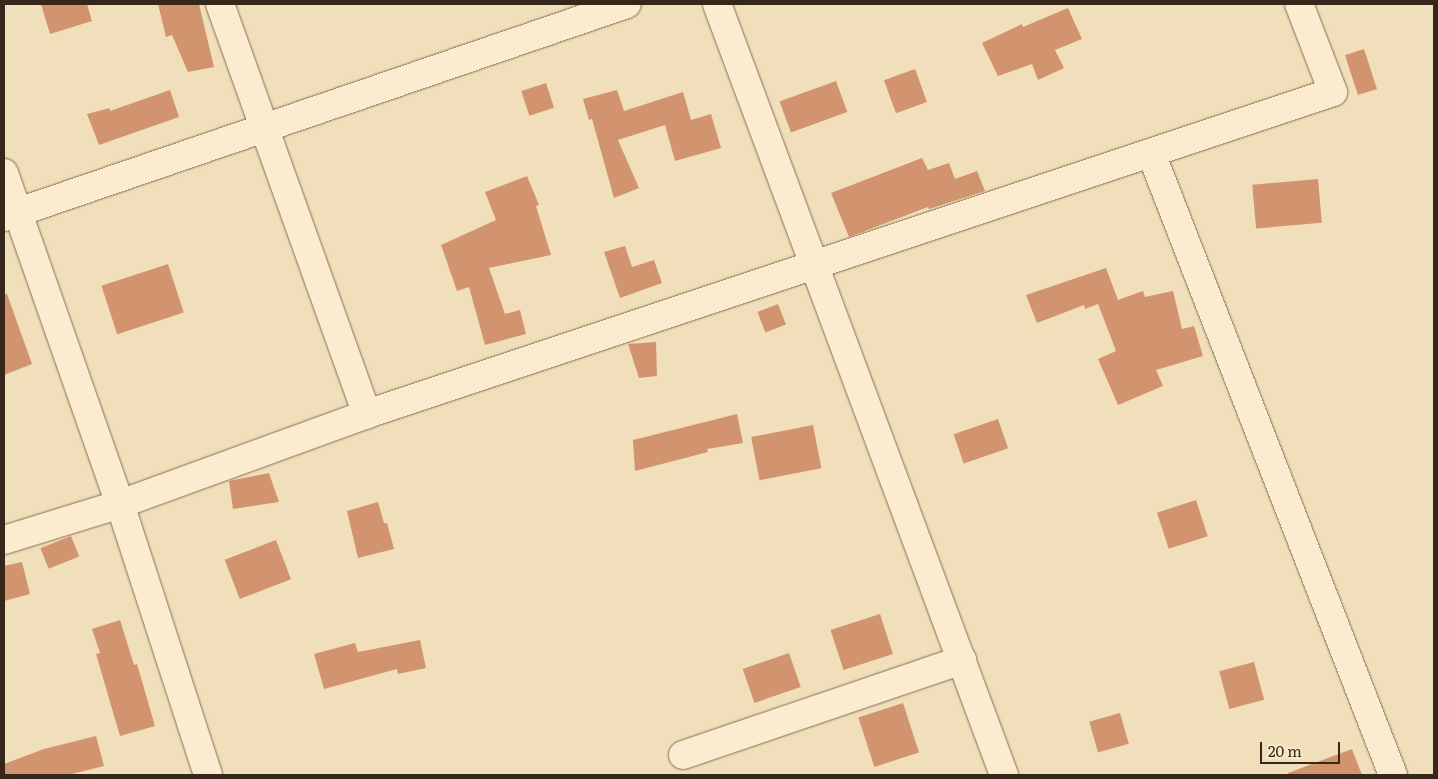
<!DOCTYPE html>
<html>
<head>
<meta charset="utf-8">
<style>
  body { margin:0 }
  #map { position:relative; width:1438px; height:779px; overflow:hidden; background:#f1dfbb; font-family:Literata,serif }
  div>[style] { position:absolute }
  .building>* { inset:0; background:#d2946e; transform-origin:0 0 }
  .roads { filter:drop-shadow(0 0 1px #896e54) drop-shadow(0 0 1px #896e54) }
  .street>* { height:28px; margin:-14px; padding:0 14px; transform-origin:14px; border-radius:14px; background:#fbeccf }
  span { translate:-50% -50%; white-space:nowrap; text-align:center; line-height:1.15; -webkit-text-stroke:4px #f8e9cb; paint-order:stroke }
  .frame { position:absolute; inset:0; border:5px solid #37271a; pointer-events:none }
  .scale { position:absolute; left:1260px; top:742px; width:80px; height:22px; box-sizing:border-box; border:2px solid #37271a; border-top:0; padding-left:6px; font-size:15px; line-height:18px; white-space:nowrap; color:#37271a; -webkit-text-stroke:4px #f8e9cb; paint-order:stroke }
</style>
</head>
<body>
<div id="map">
  <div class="building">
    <div style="clip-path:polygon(41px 4px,87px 4px,92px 21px,50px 34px)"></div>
    <div style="clip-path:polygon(158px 4px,199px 4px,214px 67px,188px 72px,172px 35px,166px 37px)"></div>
    <div style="clip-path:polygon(1068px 8px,1082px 39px,1055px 50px,1064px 68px,1038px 80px,1032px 64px,998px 76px,982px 43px,1022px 24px,1023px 27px)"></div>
    <div style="left:1364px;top:49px;width:42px;height:20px;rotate:72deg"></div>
    <div style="left:915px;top:69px;width:35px;height:33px;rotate:70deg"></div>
    <div style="left:836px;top:81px;width:33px;height:60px;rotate:70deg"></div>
    <div style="left:546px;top:83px;width:26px;height:26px;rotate:72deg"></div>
    <div style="clip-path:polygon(170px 90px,179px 117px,99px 145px,87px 114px,110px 108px,110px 111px)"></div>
    <div style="clip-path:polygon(617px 90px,624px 111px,683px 92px,691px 120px,711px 114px,721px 148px,675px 161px,665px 125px,618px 140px,639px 188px,614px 198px,592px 119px,589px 120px,583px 99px)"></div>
    <div style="clip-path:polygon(922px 158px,928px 170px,949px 163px,955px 179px,977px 171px,985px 191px,929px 209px,928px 207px,849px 237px,831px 193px)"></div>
    <div style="clip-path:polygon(527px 176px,539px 205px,536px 206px,551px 255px,489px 268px,505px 314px,520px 310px,526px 334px,485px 345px,469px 287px,457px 291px,441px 245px,496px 220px,485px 192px)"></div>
    <div style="left:1318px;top:179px;width:44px;height:66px;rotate:85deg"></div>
    <div style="clip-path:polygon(625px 246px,632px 267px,654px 260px,662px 283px,620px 298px,604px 252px)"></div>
    <div style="left:168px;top:264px;width:51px;height:70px;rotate:72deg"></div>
    <div style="clip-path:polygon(1106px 268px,1118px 300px,1143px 291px,1145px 297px,1173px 291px,1182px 329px,1194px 326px,1203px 356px,1156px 370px,1163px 386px,1118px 405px,1098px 359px,1116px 351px,1098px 304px,1085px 309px,1084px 305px,1037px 323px,1026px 295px)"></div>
    <div style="clip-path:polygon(4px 294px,7px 294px,32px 364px,4px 375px)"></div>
    <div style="left:778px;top:304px;width:22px;height:22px;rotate:69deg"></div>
    <div style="clip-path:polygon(656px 342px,657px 376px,639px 378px,628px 344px)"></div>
    <div style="clip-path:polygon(737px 414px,743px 443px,707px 449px,708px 452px,635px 471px,633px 440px)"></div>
    <div style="left:998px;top:419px;width:31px;height:47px;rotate:71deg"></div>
    <div style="left:813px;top:425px;width:44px;height:63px;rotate:79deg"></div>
    <div style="clip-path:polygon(269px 473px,279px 502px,233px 509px,229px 481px)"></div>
    <div style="left:1196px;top:500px;width:38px;height:41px;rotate:72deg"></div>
    <div style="clip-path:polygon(378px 502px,384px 523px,387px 523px,394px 549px,358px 558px,347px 511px)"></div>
    <div style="left:71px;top:536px;width:22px;height:33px;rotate:68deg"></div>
    <div style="left:276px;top:540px;width:42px;height:55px;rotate:69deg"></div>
    <div style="clip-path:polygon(22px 562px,30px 594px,4px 601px,4px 566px)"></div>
    <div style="left:880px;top:614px;width:42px;height:52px;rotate:72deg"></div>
    <div style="clip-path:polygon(120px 620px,134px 665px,137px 664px,155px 726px,120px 736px,96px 654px,100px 653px,92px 629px)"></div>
    <div style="clip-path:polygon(420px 640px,426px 668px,398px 674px,397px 669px,324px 689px,314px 654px,355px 643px,358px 652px)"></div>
    <div style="left:789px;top:653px;width:36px;height:49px;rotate:71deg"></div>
    <div style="left:1254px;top:662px;width:39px;height:36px;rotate:75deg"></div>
    <div style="left:903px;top:703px;width:52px;height:47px;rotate:72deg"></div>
    <div style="left:1120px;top:713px;width:32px;height:32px;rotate:74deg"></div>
    <div style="clip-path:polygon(96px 736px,104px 766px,68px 775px,4px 775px,4px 764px,44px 749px)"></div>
    <div style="clip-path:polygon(1352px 749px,1362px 775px,1288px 775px,1288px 773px)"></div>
  </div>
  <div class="roads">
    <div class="street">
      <div style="left:220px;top:4px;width:436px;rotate:70.3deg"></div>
      <div style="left:717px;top:4px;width:823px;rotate:69.58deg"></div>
      <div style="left:1151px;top:153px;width:667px;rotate:68.74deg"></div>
      <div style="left:4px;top:173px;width:351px;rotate:70.7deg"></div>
      <div style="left:120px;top:504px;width:285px;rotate:72deg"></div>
      <div style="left:4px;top:217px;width:658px;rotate:-18.88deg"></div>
      <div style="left:4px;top:540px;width:121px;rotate:-17.2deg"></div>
      <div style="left:120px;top:504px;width:263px;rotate:-20deg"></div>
      <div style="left:367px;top:414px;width:1018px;rotate:-18.43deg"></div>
      <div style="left:1333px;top:92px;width:94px;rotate:-111.1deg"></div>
      <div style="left:683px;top:755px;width:295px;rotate:-18.8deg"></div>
    </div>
  </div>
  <div class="frame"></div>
  <div class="scale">20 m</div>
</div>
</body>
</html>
